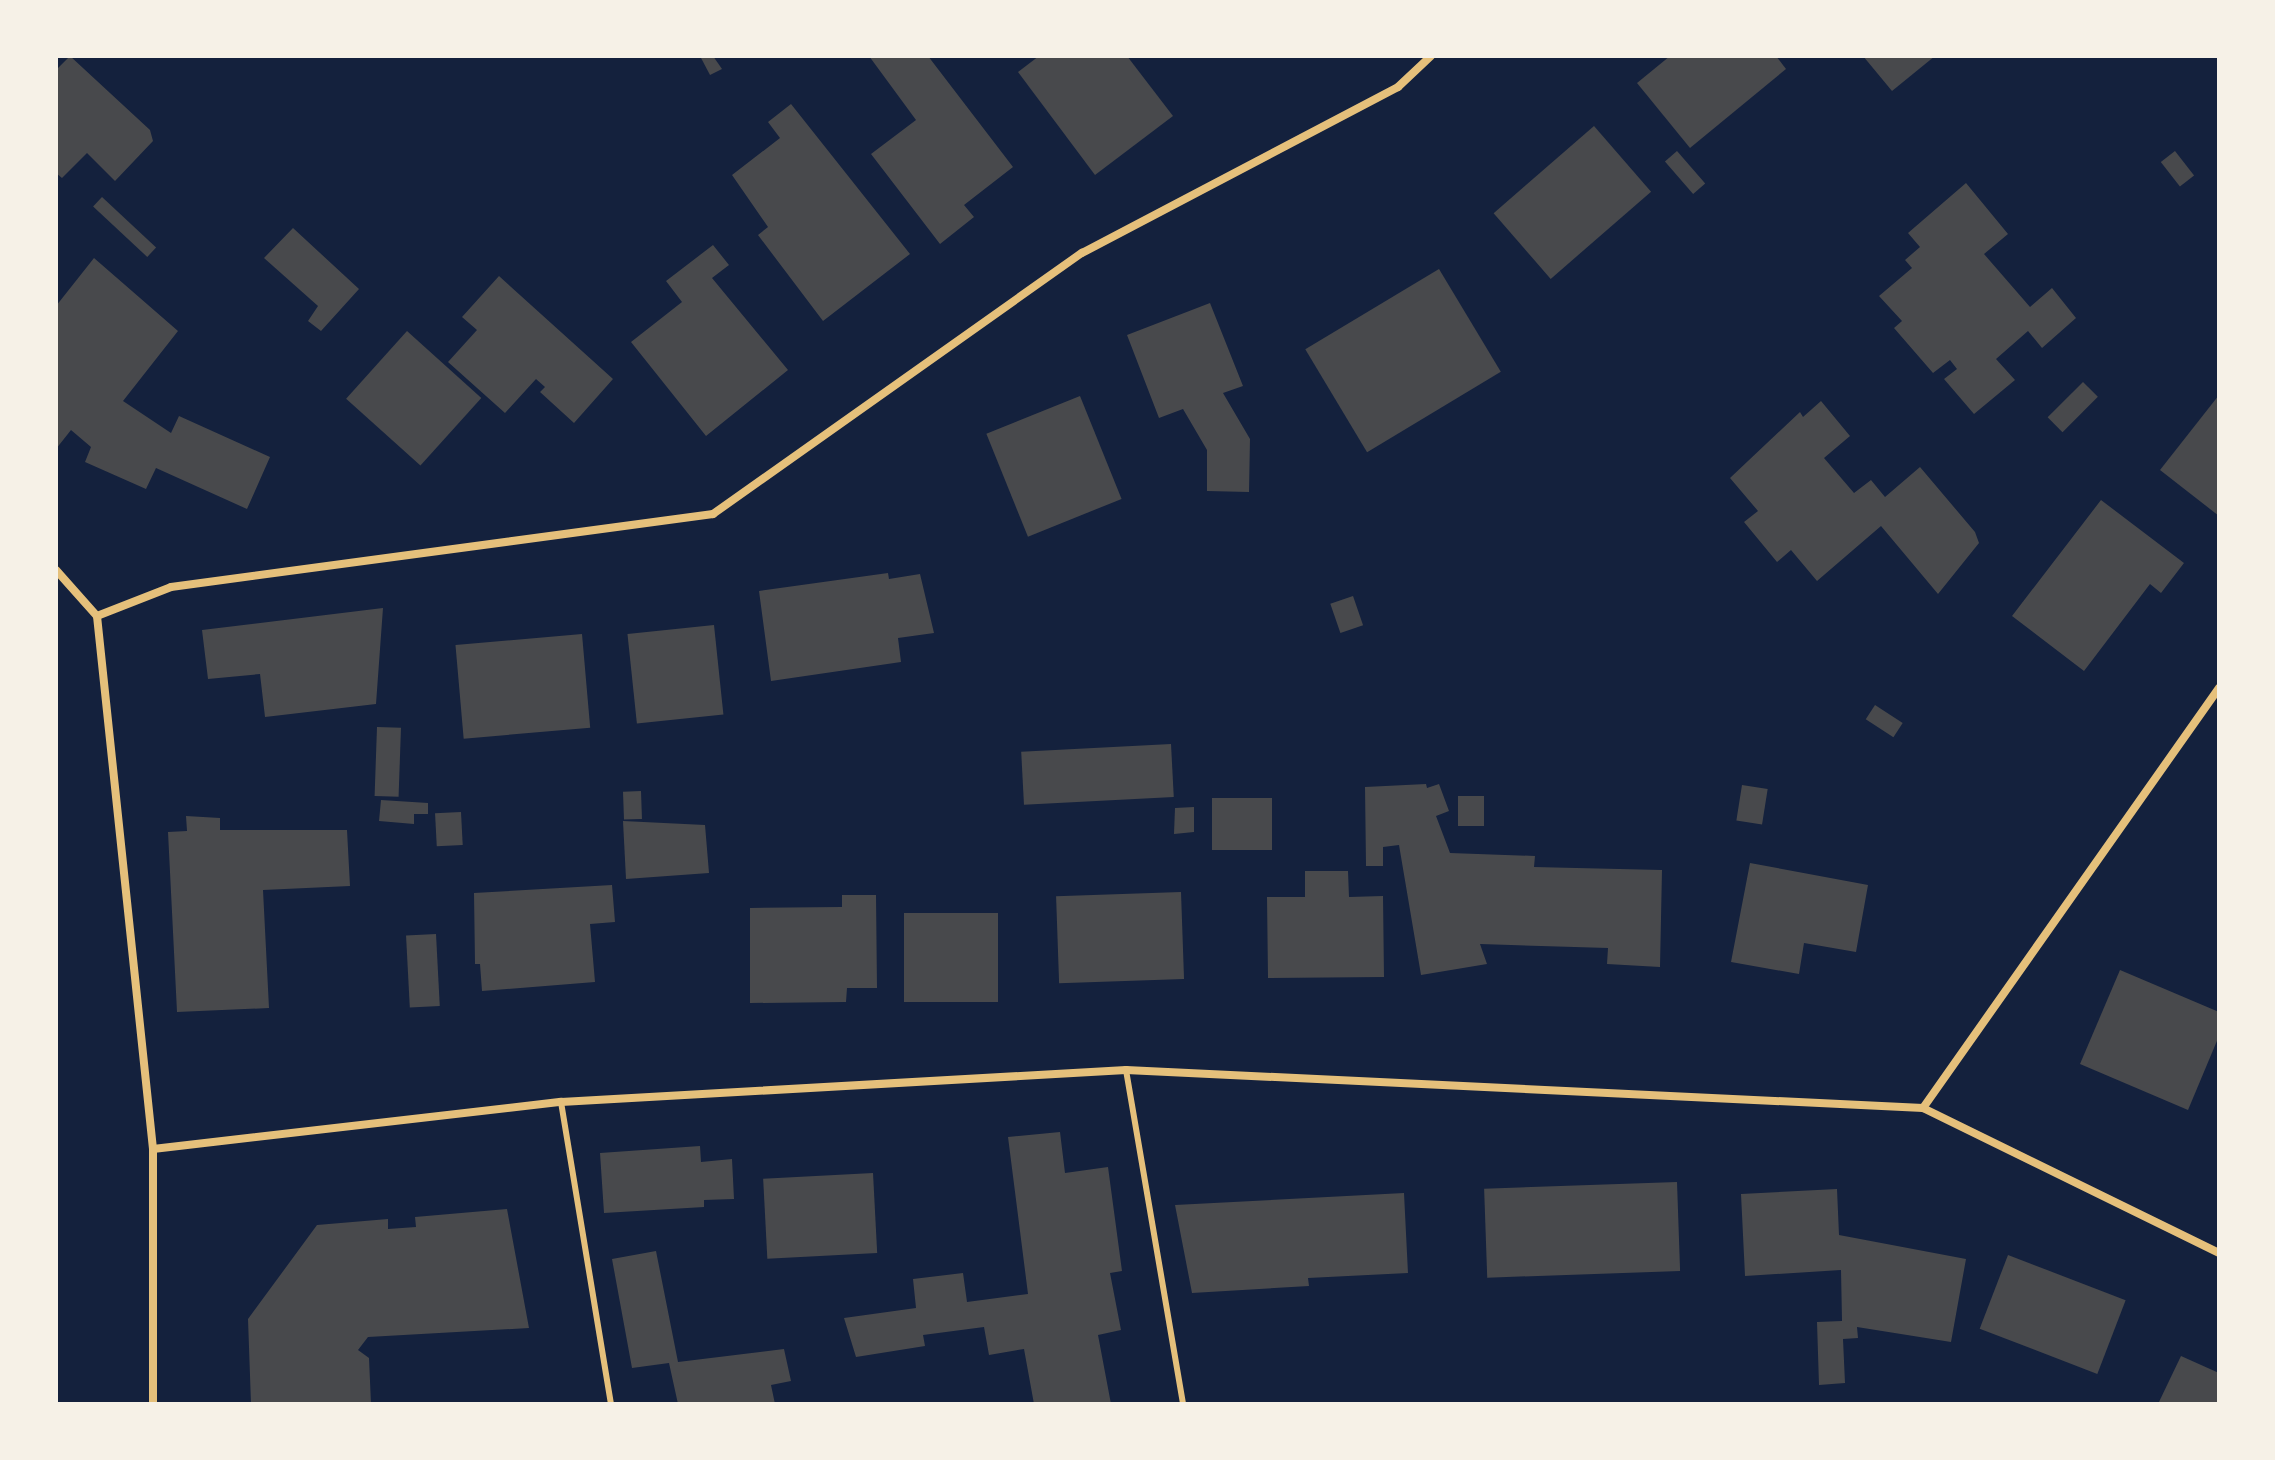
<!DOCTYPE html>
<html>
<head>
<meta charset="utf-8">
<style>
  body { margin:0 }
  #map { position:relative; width:2275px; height:1460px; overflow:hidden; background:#14213d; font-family:Mulish,sans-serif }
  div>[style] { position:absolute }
  .building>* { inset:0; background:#48494c; transform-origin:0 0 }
  .service>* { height:6px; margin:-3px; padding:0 3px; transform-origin:3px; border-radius:3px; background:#e5c07b }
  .minor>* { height:8px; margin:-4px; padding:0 4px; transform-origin:4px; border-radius:4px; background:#e5c07b }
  span { translate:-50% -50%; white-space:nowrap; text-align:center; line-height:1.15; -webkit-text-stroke:8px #f6f1e7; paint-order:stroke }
  .frame { position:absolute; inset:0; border:58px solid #f6f1e7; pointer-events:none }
</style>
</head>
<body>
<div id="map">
  <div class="building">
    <div style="clip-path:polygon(70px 56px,150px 130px,153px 141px,115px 181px,87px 153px,62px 178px,56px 173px,56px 70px)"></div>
    <div style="clip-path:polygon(700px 56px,713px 56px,722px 69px,710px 75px)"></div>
    <div style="clip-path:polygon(869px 56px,928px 56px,1013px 167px,964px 205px,974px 217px,940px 244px,871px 154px,916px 120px)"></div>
    <div style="clip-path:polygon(1039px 56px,1127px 56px,1173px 116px,1095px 175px,1018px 72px)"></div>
    <div style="clip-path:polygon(1670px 56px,1776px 56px,1786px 69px,1690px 148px,1637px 83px)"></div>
    <div style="clip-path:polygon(1863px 56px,1935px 56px,1892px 91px)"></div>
    <div style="clip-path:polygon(791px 104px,910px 254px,823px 321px,758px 235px,768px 227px,732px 175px,780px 138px,768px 122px)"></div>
    <div style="left:1594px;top:126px;width:87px;height:133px;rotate:49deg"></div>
    <div style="left:1677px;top:151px;width:43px;height:16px;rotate:49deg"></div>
    <div style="left:2175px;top:151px;width:31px;height:18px;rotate:52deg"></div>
    <div style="clip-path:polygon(1966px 183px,2008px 234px,1984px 254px,2030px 307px,2052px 288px,2076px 318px,2042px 348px,2028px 331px,1996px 359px,2015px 380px,1974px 414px,1944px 379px,1957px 369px,1950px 360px,1933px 373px,1894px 328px,1902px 321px,1879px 296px,1912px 268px,1905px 260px,1920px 247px,1908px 233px)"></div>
    <div style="left:102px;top:197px;width:74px;height:13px;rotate:43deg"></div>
    <div style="clip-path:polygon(293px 228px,359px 289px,321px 331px,308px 321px,318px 306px,264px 258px)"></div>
    <div style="clip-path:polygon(713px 245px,729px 265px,712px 278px,788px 370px,706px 436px,631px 342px,682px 302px,666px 281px)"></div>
    <div style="clip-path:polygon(94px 258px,178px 331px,123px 401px,171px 433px,179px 416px,270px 457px,247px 509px,156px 468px,146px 489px,85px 462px,91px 447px,71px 430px,56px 449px,56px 306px)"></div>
    <div style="left:1439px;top:269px;width:120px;height:156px;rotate:59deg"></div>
    <div style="clip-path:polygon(499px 276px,613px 379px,574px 423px,540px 392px,545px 387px,536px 379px,505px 413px,448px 362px,477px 330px,462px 317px)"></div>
    <div style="clip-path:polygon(1210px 303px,1243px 386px,1223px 393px,1250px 439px,1249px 492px,1207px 491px,1207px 450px,1183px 409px,1159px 418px,1127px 335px)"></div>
    <div style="left:407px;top:331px;width:100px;height:91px;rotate:42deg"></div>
    <div style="left:2083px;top:382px;width:21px;height:50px;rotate:45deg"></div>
    <div style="clip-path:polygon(2219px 395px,2219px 516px,2160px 470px)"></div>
    <div style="left:1080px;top:396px;width:111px;height:101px;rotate:68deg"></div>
    <div style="clip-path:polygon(1821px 401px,1850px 436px,1824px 458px,1854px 493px,1871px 480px,1885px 497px,1920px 467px,1975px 532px,1979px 543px,1938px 594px,1881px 526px,1817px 581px,1791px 550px,1777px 562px,1744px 522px,1758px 511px,1730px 478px,1800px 412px,1803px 417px)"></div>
    <div style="clip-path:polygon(2101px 500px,2184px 563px,2161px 593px,2150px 584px,2084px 671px,2012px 616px)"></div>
    <div style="clip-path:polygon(888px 573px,889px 579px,920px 574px,934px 633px,898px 638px,901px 662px,771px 681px,759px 591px)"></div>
    <div style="left:1353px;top:596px;width:31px;height:24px;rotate:71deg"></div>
    <div style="clip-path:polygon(383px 608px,376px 704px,265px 717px,260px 674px,208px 679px,202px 630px)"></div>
    <div style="left:714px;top:625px;width:90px;height:87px;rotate:84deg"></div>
    <div style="left:582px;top:634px;width:94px;height:127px;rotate:85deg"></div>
    <div style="left:1875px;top:705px;width:33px;height:17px;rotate:33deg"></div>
    <div style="left:377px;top:727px;width:24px;height:69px;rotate:2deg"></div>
    <div style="left:1171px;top:744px;width:53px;height:150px;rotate:87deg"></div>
    <div style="clip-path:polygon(1426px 784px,1427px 788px,1439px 784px,1449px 811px,1436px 816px,1450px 853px,1535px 856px,1534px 867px,1662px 870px,1660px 967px,1607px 964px,1608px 948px,1480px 944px,1487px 964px,1421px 975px,1399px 845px,1383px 847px,1383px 866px,1366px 866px,1365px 787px)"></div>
    <div style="left:1742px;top:785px;width:26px;height:36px;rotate:9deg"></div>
    <div style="left:641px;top:791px;width:28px;height:18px;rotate:88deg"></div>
    <div style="left:1458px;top:796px;width:26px;height:30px"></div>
    <div style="left:1272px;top:798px;width:52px;height:60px;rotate:90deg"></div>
    <div style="clip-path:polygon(381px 800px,428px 803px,428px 814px,414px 814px,414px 824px,379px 821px)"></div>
    <div style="clip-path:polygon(1194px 807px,1194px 832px,1174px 834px,1175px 808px)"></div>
    <div style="left:461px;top:812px;width:33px;height:26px;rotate:87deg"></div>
    <div style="clip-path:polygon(186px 816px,220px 818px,220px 830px,347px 830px,350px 886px,263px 890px,269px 1008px,177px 1012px,168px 832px,187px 831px)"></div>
    <div style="clip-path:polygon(623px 821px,705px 825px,709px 873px,626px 879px)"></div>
    <div style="clip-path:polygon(1750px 863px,1868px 885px,1856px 952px,1804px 943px,1799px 974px,1731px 962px)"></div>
    <div style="clip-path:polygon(1305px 871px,1348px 871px,1349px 897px,1383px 896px,1384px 977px,1268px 978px,1267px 897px,1305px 897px)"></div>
    <div style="clip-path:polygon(612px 885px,615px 922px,590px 924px,595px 982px,482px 991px,480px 964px,475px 964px,474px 893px)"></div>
    <div style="left:1181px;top:892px;width:87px;height:125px;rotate:88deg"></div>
    <div style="clip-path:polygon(842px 895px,876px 895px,877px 988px,847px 988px,846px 1002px,750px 1003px,750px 908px,842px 907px)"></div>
    <div style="left:904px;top:913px;width:94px;height:89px"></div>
    <div style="left:436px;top:934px;width:72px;height:30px;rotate:87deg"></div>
    <div style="clip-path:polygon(2120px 970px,2219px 1012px,2219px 1036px,2188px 1110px,2080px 1064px)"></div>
    <div style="clip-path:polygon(1060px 1132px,1065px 1173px,1108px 1167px,1122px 1271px,1110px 1273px,1121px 1330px,1098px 1335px,1111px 1404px,1034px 1404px,1024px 1349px,989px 1355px,984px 1327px,923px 1335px,925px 1346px,856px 1357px,844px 1318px,916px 1308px,913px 1279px,963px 1273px,967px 1302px,1028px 1294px,1008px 1137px)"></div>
    <div style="clip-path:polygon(700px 1146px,701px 1162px,732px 1159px,734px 1199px,704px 1200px,704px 1207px,604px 1213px,600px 1153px)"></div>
    <div style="left:873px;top:1173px;width:80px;height:110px;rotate:87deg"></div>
    <div style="left:1677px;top:1182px;width:89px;height:193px;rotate:88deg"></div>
    <div style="clip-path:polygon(1837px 1189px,1839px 1235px,1966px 1259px,1951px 1342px,1857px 1327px,1858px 1338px,1843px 1339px,1845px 1383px,1819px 1385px,1817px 1322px,1842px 1321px,1841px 1270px,1745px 1276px,1741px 1194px)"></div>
    <div style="clip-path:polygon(1404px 1193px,1408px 1273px,1308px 1278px,1309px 1286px,1192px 1293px,1175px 1205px)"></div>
    <div style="clip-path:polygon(507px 1209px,529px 1328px,368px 1337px,358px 1350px,369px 1358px,371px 1404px,251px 1404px,248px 1319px,317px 1225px,388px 1219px,388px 1229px,416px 1227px,415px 1217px)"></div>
    <div style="clip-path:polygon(656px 1251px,678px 1362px,784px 1349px,791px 1381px,771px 1385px,775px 1404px,678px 1404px,669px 1363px,632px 1368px,612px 1259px)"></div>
    <div style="left:2008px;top:1255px;width:126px;height:79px;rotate:21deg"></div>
    <div style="clip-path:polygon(2181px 1356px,2219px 1373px,2219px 1404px,2158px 1404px)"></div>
  </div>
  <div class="service">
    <div style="left:1126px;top:1070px;width:339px;rotate:80.3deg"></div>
    <div style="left:561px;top:1102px;width:306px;rotate:80.6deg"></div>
  </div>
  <div class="minor">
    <div style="left:56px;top:570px;width:62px;rotate:48.3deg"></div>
    <div style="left:97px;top:616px;width:536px;rotate:84deg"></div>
    <div style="left:153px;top:1149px;width:255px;rotate:90deg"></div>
    <div style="left:97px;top:616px;width:79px;rotate:-21.4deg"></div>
    <div style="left:171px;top:587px;width:547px;rotate:-7.67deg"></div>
    <div style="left:713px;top:514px;width:452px;rotate:-35.3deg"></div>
    <div style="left:1082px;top:253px;width:357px;rotate:-27.7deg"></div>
    <div style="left:1398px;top:87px;width:45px;rotate:-43.2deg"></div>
    <div style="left:1923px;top:1108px;width:514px;rotate:-54.83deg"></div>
    <div style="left:153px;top:1149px;width:411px;rotate:-6.6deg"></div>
    <div style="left:561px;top:1102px;width:566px;rotate:-3.24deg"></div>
    <div style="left:1126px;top:1070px;width:798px;rotate:2.73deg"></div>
    <div style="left:1923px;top:1108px;width:330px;rotate:26.1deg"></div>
  </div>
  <div class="frame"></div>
</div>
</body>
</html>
